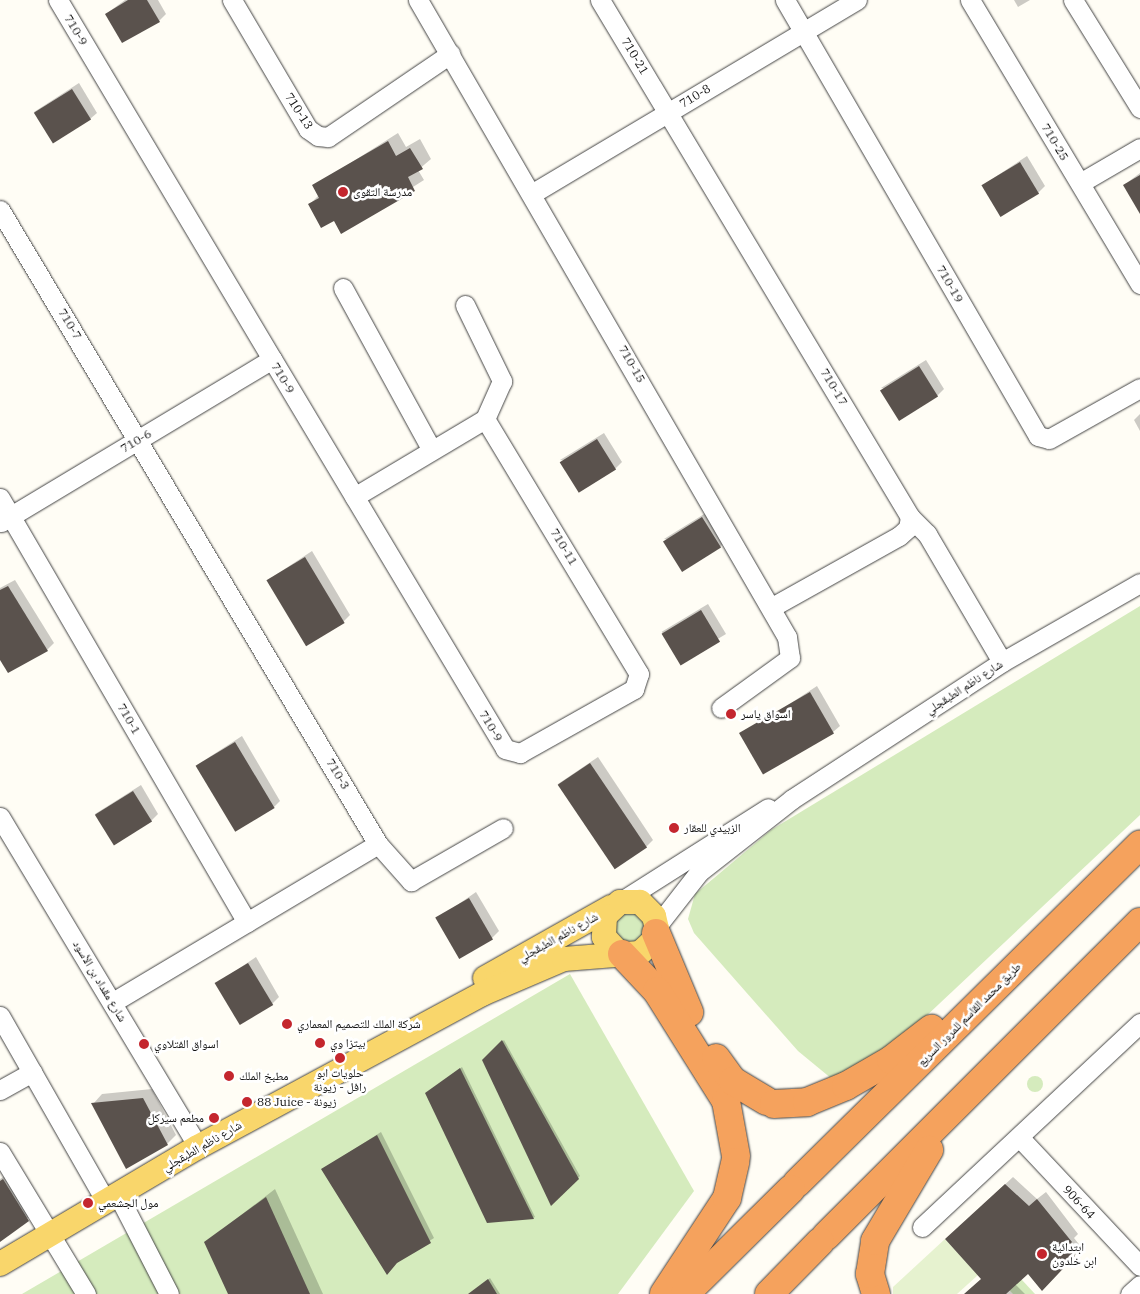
<!DOCTYPE html>
<html>
<head>
<meta charset="utf-8">
<style>
  body { margin:0 }
  #map { position:relative; width:1140px; height:1294px; overflow:hidden; background:#fffdf5; font-family:"IBM Plex Serif","Noto Naskh Arabic",serif }
  div>[style] { position:absolute }
  .green>* { inset:0; background:#d5ebbd }
  .round { border-radius:50% }
  .pitch>* { inset:0; background:#e6f2cf }
  .shadow>* { inset:0; background:#0003; transform-origin:0 0 }
  .building>* { inset:0; background:#5a524d; transform-origin:0 0 }
  .roads { filter:drop-shadow(0 0 1px #444) drop-shadow(0 0 1px #444) }
  .minor>* { height:19px; margin:-9.5px; padding:0 9.5px; transform-origin:9.5px; border-radius:9.5px; background:#fff }
  .major>* { height:24px; margin:-12px; padding:0 12px; transform-origin:12px; border-radius:12px; background:#f9d66b }
  .highway>* { height:28px; margin:-14px; padding:0 14px; transform-origin:14px; border-radius:14px; background:#f5a25d }
  .dots>* { width:14px; height:14px; translate:-50% -50%; box-sizing:border-box; border:2px solid #fff; border-radius:50% }
  span { translate:-50% -50%; white-space:nowrap; text-align:center; line-height:1.15; -webkit-text-stroke:5px #fff; paint-order:stroke }
  .street-label { font-size:12px; color:#111 }
  .poi-label { font-size:12px; color:#111 }
  .left { translate:0 -50%; text-align:left }
  .right { translate:-100% -50%; text-align:right }
</style>
</head>
<body>
<div id="map">
  <div class="green">
    <div style="clip-path:polygon(1140px 606px,1140px 815px,905px 1036px,832px 1079px,798px 1051px,694px 933px,688px 919px,695px 894px,771px 830px)"></div>
    <div class="round" style="left:615px;top:912px;width:30px;height:30px"></div>
    <div style="clip-path:polygon(570px 974px,694px 1191px,618px 1294px,22px 1294px)"></div>
    <div class="round" style="left:1027px;top:1076px;width:16px;height:16px"></div>
    <div style="clip-path:polygon(982px 1237px,1035px 1294px,1013px 1294px,970px 1248px)"></div>
  </div>
  <div class="pitch">
    <div style="clip-path:polygon(945px 1239px,978px 1275px,957px 1294px,893px 1294px,893px 1287px)"></div>
  </div>
  <div class="shadow">
    <div style="clip-path:polygon(125px 0,158px 0,166px 14px,159px 21px,106px 14px)"></div>
    <div style="clip-path:polygon(1014px 0,1030px 0,1018px 7px)"></div>
    <div style="clip-path:polygon(79px 83px,97px 113px,90px 119px,34px 112px)"></div>
    <div style="clip-path:polygon(398px 133px,406px 147px,420px 139px,431px 159px,418px 170px,424px 180px,342px 232px,334px 219px,310px 204px,319px 195px,314px 186px)"></div>
    <div style="clip-path:polygon(1027px 156px,1045px 186px,1038px 193px,983px 185px)"></div>
    <div style="clip-path:polygon(1140px 173px,1140px 212px,1124px 185px)"></div>
    <div style="clip-path:polygon(926px 360px,944px 389px,937px 396px,881px 388px)"></div>
    <div style="clip-path:polygon(1140px 414px,1140px 431px,1134px 420px)"></div>
    <div style="clip-path:polygon(604px 433px,622px 462px,615px 469px,560px 460px)"></div>
    <div style="clip-path:polygon(709px 511px,727px 540px,720px 547px,664px 539px)"></div>
    <div style="clip-path:polygon(312px 551px,350px 615px,343px 622px,268px 580px)"></div>
    <div style="clip-path:polygon(15px 580px,54px 643px,47px 650px,0 658px,0 588px)"></div>
    <div style="left:708px;top:604px;width:35px;height:54px;rotate:59deg"></div>
    <div style="clip-path:polygon(817px 686px,840px 726px,833px 732px,742px 735px)"></div>
    <div style="clip-path:polygon(242px 736px,280px 801px,274px 807px,197px 765px)"></div>
    <div style="clip-path:polygon(598px 757px,653px 840px,646px 847px,558px 784px)"></div>
    <div style="clip-path:polygon(141px 785px,158px 814px,151px 821px,95px 814px)"></div>
    <div style="clip-path:polygon(476px 892px,499px 931px,492px 938px,437px 919px)"></div>
    <div style="clip-path:polygon(256px 957px,279px 997px,272px 1004px,216px 984px)"></div>
    <div style="clip-path:polygon(504px 1040px,580px 1176px,551px 1204px,483px 1060px)"></div>
    <div style="clip-path:polygon(462px 1067px,535px 1217px,533px 1218px,428px 1092px)"></div>
    <div style="clip-path:polygon(152px 1089px,176px 1135px,167px 1144px,93px 1104px,102px 1094px)"></div>
    <div style="clip-path:polygon(381px 1132px,434px 1238px,398px 1261px,323px 1169px)"></div>
    <div style="clip-path:polygon(10px 1173px,35px 1213px,0 1237px,0 1179px)"></div>
    <div style="clip-path:polygon(1013px 1177px,1037px 1199px,1046px 1192px,1078px 1234px,1074px 1238px,1082px 1248px,1042px 1289px,1028px 1273px,1015px 1284px,1025px 1294px,965px 1294px,983px 1278px,955px 1231px)"></div>
    <div style="clip-path:polygon(275px 1189px,323px 1294px,229px 1294px,206px 1242px)"></div>
    <div style="clip-path:polygon(490px 1278px,500px 1294px,469px 1294px)"></div>
  </div>
  <div class="building">
    <div style="clip-path:polygon(128px 0,147px 0,160px 22px,122px 43px,105px 14px)"></div>
    <div style="left:72px;top:89px;width:36px;height:45px;rotate:58deg"></div>
    <div style="clip-path:polygon(388px 141px,396px 156px,410px 148px,423px 169px,408px 177px,415px 191px,341px 234px,334px 221px,321px 228px,308px 204px,319px 198px,312px 185px)"></div>
    <div style="left:1020px;top:162px;width:37px;height:45px;rotate:59deg"></div>
    <div style="clip-path:polygon(1140px 175px,1140px 214px,1123px 185px)"></div>
    <div style="left:919px;top:366px;width:36px;height:46px;rotate:58deg"></div>
    <div style="left:597px;top:439px;width:36px;height:44px;rotate:58deg"></div>
    <div style="left:702px;top:517px;width:36px;height:46px;rotate:58deg"></div>
    <div style="left:305px;top:557px;width:77px;height:45px;rotate:59deg"></div>
    <div style="clip-path:polygon(8px 586px,48px 651px,8px 673px,0 660px,0 590px)"></div>
    <div style="left:701px;top:610px;width:37px;height:46px;rotate:59deg"></div>
    <div style="left:810px;top:692px;width:48px;height:82px;rotate:60deg"></div>
    <div style="left:235px;top:742px;width:77px;height:46px;rotate:59deg"></div>
    <div style="left:590px;top:763px;width:102px;height:39px;rotate:56deg"></div>
    <div style="left:133px;top:791px;width:36px;height:45px;rotate:58deg"></div>
    <div style="left:469px;top:898px;width:48px;height:39px;rotate:60deg"></div>
    <div style="left:248px;top:963px;width:49px;height:39px;rotate:59deg"></div>
    <div style="clip-path:polygon(502px 1040px,579px 1179px,551px 1206px,482px 1060px)"></div>
    <div style="clip-path:polygon(460px 1068px,534px 1219px,487px 1223px,425px 1093px)"></div>
    <div style="clip-path:polygon(143px 1098px,168px 1145px,126px 1169px,91px 1103px)"></div>
    <div style="clip-path:polygon(377px 1135px,431px 1243px,397px 1263px,387px 1275px,321px 1169px)"></div>
    <div style="clip-path:polygon(3px 1179px,29px 1221px,0 1242px,0 1181px)"></div>
    <div style="clip-path:polygon(1005px 1184px,1029px 1206px,1037px 1199px,1072px 1242px,1067px 1247px,1075px 1256px,1042px 1291px,1028px 1274px,1006px 1294px,964px 1294px,981px 1279px,945px 1239px)"></div>
    <div style="clip-path:polygon(266px 1197px,310px 1294px,228px 1294px,204px 1242px)"></div>
    <div style="clip-path:polygon(488px 1279px,497px 1294px,468px 1294px)"></div>
  </div>
  <div class="roads">
    <div class="minor">
      <div style="left:58px;top:0;width:418px;rotate:59.2deg"></div>
      <div style="left:272px;top:359px;width:454px;rotate:59.1deg"></div>
      <div style="left:505px;top:749px;width:16px;rotate:15deg"></div>
      <div style="left:520px;top:753px;width:131px;rotate:-29.3deg"></div>
      <div style="left:634px;top:689px;width:16px;rotate:-72deg"></div>
      <div style="left:639px;top:674px;width:298px;rotate:-121.1deg"></div>
      <div style="left:485px;top:419px;width:152px;rotate:149.2deg"></div>
      <div style="left:232px;top:0;width:150px;rotate:59.5deg"></div>
      <div style="left:308px;top:129px;width:12px;rotate:35deg"></div>
      <div style="left:318px;top:136px;width:10px;rotate:6deg"></div>
      <div style="left:328px;top:137px;width:148px;rotate:-34.2deg"></div>
      <div style="left:418px;top:0;width:736px;rotate:59.92deg"></div>
      <div style="left:787px;top:637px;width:21px;rotate:82deg"></div>
      <div style="left:790px;top:658px;width:85px;rotate:144.1deg"></div>
      <div style="left:600px;top:0;width:603px;rotate:59.05deg"></div>
      <div style="left:910px;top:517px;width:11px;rotate:100deg"></div>
      <div style="left:908px;top:528px;width:12px;rotate:138deg"></div>
      <div style="left:899px;top:536px;width:145px;rotate:150.8deg"></div>
      <div style="left:785px;top:0;width:504px;rotate:59.87deg"></div>
      <div style="left:1038px;top:436px;width:11px;rotate:15deg"></div>
      <div style="left:1049px;top:439px;width:104px;rotate:-29.3deg"></div>
      <div style="left:970px;top:0;width:331px;rotate:59.1deg"></div>
      <div style="left:1073px;top:0;width:127px;rotate:58.2deg"></div>
      <div style="left:1080px;top:183px;width:69px;rotate:-30.3deg"></div>
      <div style="left:533px;top:193px;width:377px;rotate:-30.8deg"></div>
      <div style="left:0;top:210px;width:738px;rotate:59.2deg"></div>
      <div style="left:378px;top:844px;width:309px;rotate:149.2deg"></div>
      <div style="left:343px;top:288px;width:183px;rotate:61.3deg"></div>
      <div style="left:465px;top:305px;width:85px;rotate:64deg"></div>
      <div style="left:502px;top:381px;width:42px;rotate:114.1deg"></div>
      <div style="left:0;top:498px;width:491px;rotate:59.8deg"></div>
      <div style="left:910px;top:517px;width:24px;rotate:45deg"></div>
      <div style="left:927px;top:534px;width:148px;rotate:59.6deg"></div>
      <div style="left:1px;top:522px;width:316px;rotate:-31deg"></div>
      <div style="left:0;top:817px;width:385px;rotate:59deg"></div>
      <div style="left:378px;top:844px;width:50px;rotate:48.3deg"></div>
      <div style="left:411px;top:881px;width:106px;rotate:-29.9deg"></div>
      <div style="left:620px;top:902px;width:175px;rotate:-32.4deg"></div>
      <div style="left:657px;top:926px;width:68px;rotate:-52.1deg"></div>
      <div style="left:699px;top:872px;width:118px;rotate:-38.1deg"></div>
      <div style="left:792px;top:799px;width:251px;rotate:-33.1deg"></div>
      <div style="left:1002px;top:662px;width:159px;rotate:-29.8deg"></div>
      <div style="left:0;top:1016px;width:214px;rotate:60.3deg"></div>
      <div style="left:0;top:1090px;width:37px;rotate:-29deg"></div>
      <div style="left:1019px;top:1137px;width:177px;rotate:46.8deg"></div>
      <div style="left:0;top:1152px;width:166px;rotate:58.8deg"></div>
      <div style="left:118px;top:1195px;width:111px;rotate:62.7deg"></div>
      <div style="left:922px;top:1227px;width:299px;rotate:-43.1deg"></div>
      <div style="left:1130px;top:1294px;width:13px;rotate:-42deg"></div>
    </div>
    <div class="major">
      <div style="left:485px;top:978px;width:145px;rotate:-29.4deg"></div>
      <div style="left:0;top:1264px;width:230px;rotate:-30.6deg"></div>
      <div style="left:198px;top:1147px;width:323px;rotate:-28.3deg"></div>
      <div style="left:482px;top:994px;width:89px;rotate:-23.1deg"></div>
      <div style="left:564px;top:959px;width:76px;rotate:-4.5deg"></div>
      <div style="left:640px;top:953px;width:18px;rotate:-43deg"></div>
      <div style="left:653px;top:941px;width:13px;rotate:-72deg"></div>
      <div style="left:657px;top:929px;width:13px;rotate:-103deg"></div>
      <div style="left:654px;top:916px;width:20px;rotate:-135deg"></div>
      <div style="left:640px;top:902px;width:20px;rotate:180deg"></div>
      <div style="left:620px;top:902px;width:21px;rotate:137deg"></div>
      <div style="left:605px;top:916px;width:21px;rotate:93deg"></div>
      <div style="left:604px;top:937px;width:21px;rotate:47deg"></div>
    </div>
    <div class="highway">
      <div style="left:656px;top:933px;width:86px;rotate:67.3deg"></div>
      <div style="left:622px;top:954px;width:51px;rotate:46.6deg"></div>
      <div style="left:657px;top:991px;width:130px;rotate:57.9deg"></div>
      <div style="left:726px;top:1101px;width:56px;rotate:79.7deg"></div>
      <div style="left:716px;top:1058px;width:29px;rotate:54deg"></div>
      <div style="left:733px;top:1081px;width:39px;rotate:31deg"></div>
      <div style="left:774px;top:1104px;width:33px;rotate:-3deg"></div>
      <div style="left:807px;top:1102px;width:42px;rotate:-22.3deg"></div>
      <div style="left:846px;top:1086px;width:52px;rotate:-30deg"></div>
      <div style="left:891px;top:1060px;width:51px;rotate:-37.8deg"></div>
      <div style="left:797px;top:1183px;width:482px;rotate:-44.6deg"></div>
      <div style="left:826px;top:1236px;width:444px;rotate:-45deg"></div>
      <div style="left:664px;top:1294px;width:115px;rotate:-56.7deg"></div>
      <div style="left:727px;top:1198px;width:37px;rotate:-77deg"></div>
      <div style="left:685px;top:1294px;width:149px;rotate:-44.7deg"></div>
      <div style="left:769px;top:1294px;width:73px;rotate:-45.6deg"></div>
      <div style="left:876px;top:1294px;width:21px;rotate:-107deg"></div>
      <div style="left:870px;top:1274px;width:33px;rotate:-81deg"></div>
      <div style="left:875px;top:1241px;width:106px;rotate:-59.3deg"></div>
    </div>
  </div>
  <div class="dots">
    <div style="left:343px;top:192px;background:#c4262e"></div>
    <div style="left:731px;top:714px;background:#c4262e"></div>
    <div style="left:674px;top:828px;background:#c4262e"></div>
    <div style="left:287px;top:1024px;background:#c4262e"></div>
    <div style="left:320px;top:1043px;background:#c4262e"></div>
    <div style="left:144px;top:1044px;background:#c4262e"></div>
    <div style="left:340px;top:1058px;background:#c4262e"></div>
    <div style="left:229px;top:1076px;background:#c4262e"></div>
    <div style="left:247px;top:1102px;background:#c4262e"></div>
    <div style="left:214px;top:1118px;background:#c4262e"></div>
    <div style="left:88px;top:1203px;background:#c4262e"></div>
    <div style="left:1042px;top:1254px;background:#c4262e"></div>
  </div>
  <div class="street-label">
    <span style="left:76px;top:30px;rotate:59deg">710-9</span>
    <span style="left:635px;top:56px;rotate:59deg">710-21</span>
    <span style="left:695px;top:96px;rotate:-31deg">710-8</span>
    <span style="left:299px;top:111px;rotate:57deg">710-13</span>
    <span style="left:1055px;top:142px;rotate:59deg">710-25</span>
    <span style="left:950px;top:284px;rotate:60deg">710-19</span>
    <span style="left:70px;top:324px;rotate:59deg">710-7</span>
    <span style="left:632px;top:364px;rotate:60deg">710-15</span>
    <span style="left:283px;top:378px;rotate:59deg">710-9</span>
    <span style="left:834px;top:387px;rotate:59deg">710-17</span>
    <span style="left:136px;top:441px;rotate:-31deg">710-6</span>
    <span style="left:564px;top:547px;rotate:59deg">710-11</span>
    <span style="left:964px;top:687px;rotate:-33deg">شارع ناظم الطبقجلي</span>
    <span style="left:129px;top:719px;rotate:60deg">710-1</span>
    <span style="left:491px;top:726px;rotate:59deg">710-9</span>
    <span style="left:338px;top:774px;rotate:59deg">710-3</span>
    <span style="left:558px;top:937px;rotate:-29deg">شارع ناظم الطبقجلي</span>
    <span style="left:100px;top:981px;rotate:59deg">شارع مقداد بن الأسود</span>
    <span style="left:969px;top:1014px;rotate:-45deg">طريق محمد القاسم للمرور السريع</span>
    <span style="left:202px;top:1146px;rotate:-30deg">شارع ناظم الطبقجلي</span>
    <span style="left:1079px;top:1202px;rotate:47deg">906-64</span>
  </div>
  <div class="poi-label">
    <span class="left" style="left:353px;top:192px">مدرسة التقوى</span>
    <span class="left" style="left:741px;top:714px">اسواق ياسر</span>
    <span class="left" style="left:684px;top:828px">الزبيدي للعقار</span>
    <span class="left" style="left:297px;top:1024px">شركة الملك للتصميم المعماري</span>
    <span class="left" style="left:330px;top:1043px">بيتزا وي</span>
    <span class="left" style="left:154px;top:1044px">اسواق الفتلاوي</span>
    <span style="left:340px;top:1080px">حلويات ابو<br>رافل - زيونة</span>
    <span class="left" style="left:239px;top:1076px">مطبخ الملك</span>
    <span class="left" style="left:257px;top:1102px">88 Juice - زيونة</span>
    <span class="right" style="left:204px;top:1118px">مطعم سيركل</span>
    <span class="left" style="left:98px;top:1203px">مول الجشعمي</span>
    <span class="left" style="left:1052px;top:1254px">ابتدائية<br>ابن خلدون</span>
  </div>
</div>
</body>
</html>
